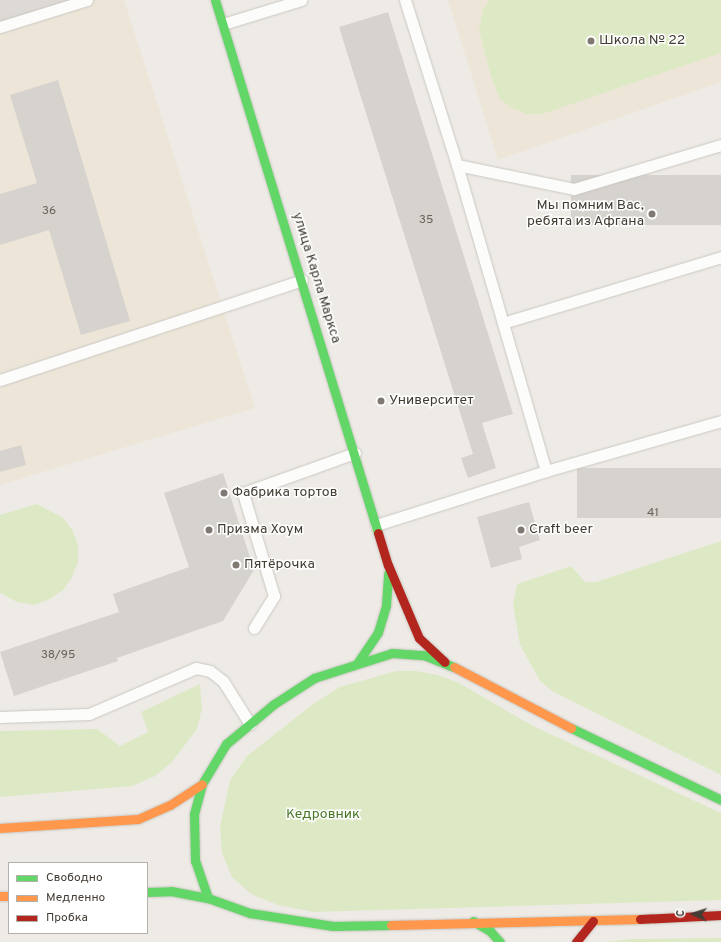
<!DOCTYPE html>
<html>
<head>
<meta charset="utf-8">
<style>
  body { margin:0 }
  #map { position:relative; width:721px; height:942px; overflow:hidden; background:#eeebe6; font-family:Overpass,sans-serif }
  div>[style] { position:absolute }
  .education>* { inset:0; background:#ede6d8 }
  .green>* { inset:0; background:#dde9c5 }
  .parking>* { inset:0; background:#dddad6 }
  .building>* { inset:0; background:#d6d2cd; transform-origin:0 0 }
  .roads { filter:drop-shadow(0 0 1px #cac7c2) drop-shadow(0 0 1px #cac7c2) }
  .lane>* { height:11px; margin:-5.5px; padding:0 5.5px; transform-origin:5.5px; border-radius:5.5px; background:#fcfcfb }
  .fast>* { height:9px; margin:-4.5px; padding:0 4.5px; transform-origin:4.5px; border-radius:4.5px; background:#63d668 }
  .slow>* { height:9px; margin:-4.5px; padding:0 4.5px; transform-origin:4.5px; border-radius:4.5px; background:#ff974d }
  .jam>* { height:9px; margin:-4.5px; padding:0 4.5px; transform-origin:4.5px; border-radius:4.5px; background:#b3261e }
  .dots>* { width:11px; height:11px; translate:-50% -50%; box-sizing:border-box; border:2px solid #fff; border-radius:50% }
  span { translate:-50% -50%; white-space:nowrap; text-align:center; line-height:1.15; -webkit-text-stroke:3px #fff; paint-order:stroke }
  .number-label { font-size:12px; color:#69635b }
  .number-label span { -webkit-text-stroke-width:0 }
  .poi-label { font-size:14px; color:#433c33 }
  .left { translate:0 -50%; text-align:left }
  .right { translate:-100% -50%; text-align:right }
  .street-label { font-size:14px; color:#433c33 }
  .park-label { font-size:14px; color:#487626 }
  .legend { position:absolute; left:8px; top:862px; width:140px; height:72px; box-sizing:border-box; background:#fff; border:1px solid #b4b1ad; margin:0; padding:5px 7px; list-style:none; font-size:12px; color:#433c33 }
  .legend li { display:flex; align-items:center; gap:8px; height:20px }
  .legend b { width:20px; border:1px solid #b4b1ad }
  .north { position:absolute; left:673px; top:894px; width:40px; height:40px; -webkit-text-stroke:3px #fff; paint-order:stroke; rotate:273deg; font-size:11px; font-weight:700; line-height:16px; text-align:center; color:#433c33 }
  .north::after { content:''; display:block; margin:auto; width:14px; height:18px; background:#433c33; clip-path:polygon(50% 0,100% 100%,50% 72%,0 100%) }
</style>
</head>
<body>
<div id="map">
  <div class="education">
    <div style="clip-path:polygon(0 0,124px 0,255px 408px,0 485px)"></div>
    <div style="clip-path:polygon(448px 0,721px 0,721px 82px,498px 160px)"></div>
  </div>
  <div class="green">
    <div style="clip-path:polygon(489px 0,721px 0,721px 53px,542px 114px,527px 114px,510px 107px,499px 98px,490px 73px,479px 30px,483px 10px)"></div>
    <div style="clip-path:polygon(37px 504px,63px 518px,72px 530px,78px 544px,78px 562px,71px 579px,63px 590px,50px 599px,35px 605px,17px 602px,0 593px,0 515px)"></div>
    <div style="clip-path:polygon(721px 541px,721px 775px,552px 691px,540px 681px,520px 645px,513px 604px,517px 584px,571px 566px,585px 582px,596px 582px)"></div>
    <div style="clip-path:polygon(396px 671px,416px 671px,438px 675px,459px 683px,533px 726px,721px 813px,721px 900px,313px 912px,278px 905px,251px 894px,232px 877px,222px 853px,220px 827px,230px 780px,247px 756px,313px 704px,340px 687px)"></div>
    <div style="clip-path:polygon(200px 684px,202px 708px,197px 729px,172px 762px,155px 776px,132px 786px,0 797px,0 731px,97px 729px,120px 746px,148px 732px,141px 712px)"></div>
    <div style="clip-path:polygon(721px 938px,721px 942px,606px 942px,631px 939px)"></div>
  </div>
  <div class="parking">
    <div style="clip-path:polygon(0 0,87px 0,0 27px)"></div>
  </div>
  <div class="building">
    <div style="clip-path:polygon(388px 12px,513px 414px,482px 423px,496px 468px,468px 478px,461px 458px,473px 454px,339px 27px)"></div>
    <div style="clip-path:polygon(58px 80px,130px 321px,81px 335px,49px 230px,0 245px,0 194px,37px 183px,10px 95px)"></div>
    <div style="left:721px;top:175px;width:50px;height:150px;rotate:90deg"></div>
    <div style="clip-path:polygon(21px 445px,26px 465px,0 472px,0 451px)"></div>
    <div style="left:721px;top:468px;width:50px;height:144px;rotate:90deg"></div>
    <div style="clip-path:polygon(223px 473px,254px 570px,223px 621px,117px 658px,118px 661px,14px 696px,0 652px,119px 612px,113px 594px,189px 567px,164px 493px)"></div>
    <div style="clip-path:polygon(529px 502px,540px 540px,519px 547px,522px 559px,491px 568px,477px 517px)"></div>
  </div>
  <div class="roads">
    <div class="lane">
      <div style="left:405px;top:0;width:173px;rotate:72.5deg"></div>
      <div style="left:457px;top:165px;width:319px;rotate:73.8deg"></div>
      <div style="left:223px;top:24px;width:82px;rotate:-17.1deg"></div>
      <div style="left:0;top:27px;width:91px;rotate:-17.2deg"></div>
      <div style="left:457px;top:165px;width:119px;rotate:11.6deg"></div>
      <div style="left:574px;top:189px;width:153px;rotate:-16.7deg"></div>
      <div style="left:503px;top:323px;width:228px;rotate:-16.8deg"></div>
      <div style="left:0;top:380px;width:318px;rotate:-18.3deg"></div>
      <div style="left:376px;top:525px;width:178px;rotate:-17.6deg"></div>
      <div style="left:546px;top:471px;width:182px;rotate:-15.9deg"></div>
      <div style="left:254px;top:628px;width:38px;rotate:-58deg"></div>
      <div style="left:274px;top:596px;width:108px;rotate:-106.8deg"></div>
      <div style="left:243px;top:493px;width:119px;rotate:-19.7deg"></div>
      <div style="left:0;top:717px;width:89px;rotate:-1.9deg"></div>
      <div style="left:89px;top:714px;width:116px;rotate:-23.3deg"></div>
      <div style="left:196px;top:668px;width:14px;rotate:12deg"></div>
      <div style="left:210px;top:671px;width:16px;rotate:38deg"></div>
      <div style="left:223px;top:681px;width:51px;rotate:57.9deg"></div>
    </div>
    <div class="fast">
      <div style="left:215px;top:0;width:557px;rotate:73deg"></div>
      <div style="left:358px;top:662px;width:36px;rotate:-56deg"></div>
      <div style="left:378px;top:632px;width:28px;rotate:-73deg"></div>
      <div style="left:386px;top:605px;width:32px;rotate:-86deg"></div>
      <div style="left:571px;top:728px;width:166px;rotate:25.6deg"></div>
      <div style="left:147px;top:892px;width:24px;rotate:-2deg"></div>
      <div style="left:171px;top:891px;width:38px;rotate:11deg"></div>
      <div style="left:208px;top:898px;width:45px;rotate:19.7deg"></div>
      <div style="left:250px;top:913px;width:84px;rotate:8.9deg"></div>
      <div style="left:333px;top:926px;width:58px;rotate:-1deg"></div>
      <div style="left:208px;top:898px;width:39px;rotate:-109deg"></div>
      <div style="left:195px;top:861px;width:47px;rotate:-91.2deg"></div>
      <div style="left:194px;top:814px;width:31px;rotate:-75deg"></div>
      <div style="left:202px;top:784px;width:47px;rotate:-59deg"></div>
      <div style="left:226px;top:744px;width:62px;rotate:-39.8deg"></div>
      <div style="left:274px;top:704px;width:48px;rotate:-33deg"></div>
      <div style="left:314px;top:678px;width:82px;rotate:-17.8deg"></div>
      <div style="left:392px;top:653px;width:32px;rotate:4deg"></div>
      <div style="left:424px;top:655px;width:32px;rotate:22deg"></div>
      <div style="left:473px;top:921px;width:20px;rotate:30deg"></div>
      <div style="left:490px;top:931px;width:15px;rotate:48deg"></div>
    </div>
    <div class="slow">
      <div style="left:454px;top:667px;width:132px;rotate:27.5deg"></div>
      <div style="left:0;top:828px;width:138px;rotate:-3.7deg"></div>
      <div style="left:138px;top:819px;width:35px;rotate:-24deg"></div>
      <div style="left:170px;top:805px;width:38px;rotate:-33deg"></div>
      <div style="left:0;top:896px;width:9px"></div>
      <div style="left:391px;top:925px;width:249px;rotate:-1.4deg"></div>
    </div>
    <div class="jam">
      <div style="left:378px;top:533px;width:34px;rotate:73deg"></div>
      <div style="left:388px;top:565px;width:79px;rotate:67deg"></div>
      <div style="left:419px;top:638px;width:35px;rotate:43deg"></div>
      <div style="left:640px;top:919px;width:81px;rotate:-2.8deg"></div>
      <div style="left:576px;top:942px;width:27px;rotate:-51deg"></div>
    </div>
  </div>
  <div class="dots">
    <div style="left:591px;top:41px;background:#7f7972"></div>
    <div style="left:652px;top:214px;background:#7f7972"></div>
    <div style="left:381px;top:401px;background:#7f7972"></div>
    <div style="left:224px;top:493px;background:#7f7972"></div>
    <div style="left:209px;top:530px;background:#7f7972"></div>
    <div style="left:521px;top:530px;background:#7f7972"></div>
    <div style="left:236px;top:565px;background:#7f7972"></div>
  </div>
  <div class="number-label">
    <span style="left:49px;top:212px">36</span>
    <span style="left:426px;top:221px">35</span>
    <span style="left:653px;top:514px">41</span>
    <span style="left:58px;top:656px">38/95</span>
  </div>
  <div class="poi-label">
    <span class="left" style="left:599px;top:41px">Школа № 22</span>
    <span class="right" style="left:644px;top:214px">Мы помним Вас,<br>ребята из Афгана</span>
    <span class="left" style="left:389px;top:401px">Университет</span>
    <span class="left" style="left:232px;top:493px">Фабрика тортов</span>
    <span class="left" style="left:217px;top:530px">Призма Хоум</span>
    <span class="left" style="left:529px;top:530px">Craft beer</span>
    <span class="left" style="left:244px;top:565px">Пятёрочка</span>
  </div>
  <div class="street-label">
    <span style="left:316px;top:278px;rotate:73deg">улица Карла Маркса</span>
  </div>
  <div class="park-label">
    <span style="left:323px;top:815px">Кедровник</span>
  </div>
  <ul class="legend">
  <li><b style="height:5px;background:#63d668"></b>Свободно</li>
  <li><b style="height:5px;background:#ff974d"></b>Медленно</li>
  <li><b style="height:5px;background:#b3261e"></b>Пробка</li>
  </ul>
  <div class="north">С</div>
</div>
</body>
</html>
